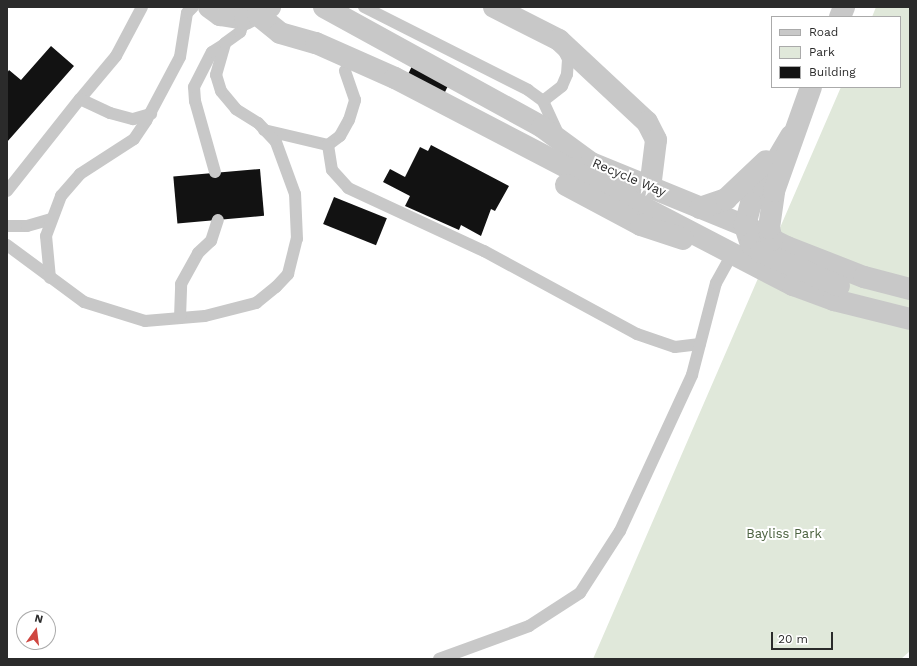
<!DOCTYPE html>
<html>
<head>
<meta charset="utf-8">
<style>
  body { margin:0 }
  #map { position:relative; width:917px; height:666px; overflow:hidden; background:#fff; font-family:"Work Sans",sans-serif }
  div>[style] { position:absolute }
  .green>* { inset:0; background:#e0e8da }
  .building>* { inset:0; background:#121212; transform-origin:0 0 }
  .service>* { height:12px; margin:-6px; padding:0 6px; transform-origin:6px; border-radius:6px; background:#c8c8c8 }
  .minor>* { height:22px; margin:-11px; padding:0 11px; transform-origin:11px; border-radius:11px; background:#c8c8c8 }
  span { translate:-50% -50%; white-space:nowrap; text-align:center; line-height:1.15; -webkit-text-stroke:4px #fff; paint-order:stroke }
  .street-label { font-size:13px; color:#2b2b2b }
  .park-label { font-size:13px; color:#4b613f }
  .frame { position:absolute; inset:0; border:8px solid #2b2b2b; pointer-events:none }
  .legend { position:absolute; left:771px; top:16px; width:130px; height:72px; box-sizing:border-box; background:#fff; border:1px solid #aaa; margin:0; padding:5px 7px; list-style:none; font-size:12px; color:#2b2b2b }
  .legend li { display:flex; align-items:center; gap:8px; height:20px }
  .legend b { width:20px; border:1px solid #aaa }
  .north { position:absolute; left:16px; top:610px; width:40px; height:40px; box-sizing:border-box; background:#fff; border:1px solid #aaa; border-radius:50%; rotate:14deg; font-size:11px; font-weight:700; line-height:16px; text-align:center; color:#2b2b2b }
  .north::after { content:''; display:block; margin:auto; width:14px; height:18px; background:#cf4741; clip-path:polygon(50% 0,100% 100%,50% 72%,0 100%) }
  .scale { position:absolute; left:771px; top:632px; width:62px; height:18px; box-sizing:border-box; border:2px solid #2b2b2b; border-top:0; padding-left:5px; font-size:12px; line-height:14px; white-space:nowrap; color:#2b2b2b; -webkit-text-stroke:3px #fff; paint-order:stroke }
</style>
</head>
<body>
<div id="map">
  <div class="green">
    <div style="clip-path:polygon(876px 7px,910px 7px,910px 651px,901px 659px,593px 659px,841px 87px,900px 87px,900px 17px,872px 17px)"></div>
  </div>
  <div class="building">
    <div style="clip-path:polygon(51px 46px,74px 66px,7px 142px,7px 73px,9px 70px,21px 80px)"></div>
    <div style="left:413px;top:64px;width:41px;height:13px;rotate:26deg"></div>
    <div style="clip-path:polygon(431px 145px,509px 186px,495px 211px,491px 209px,481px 236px,461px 225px,459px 230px,405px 206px,410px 196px,383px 182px,390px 169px,405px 177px,420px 147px,428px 151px)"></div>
    <div style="left:260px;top:169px;width:47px;height:87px;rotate:85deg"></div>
    <div style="left:334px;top:197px;width:57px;height:29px;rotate:22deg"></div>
  </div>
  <div class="service">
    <div style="left:364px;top:7px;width:184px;rotate:26.8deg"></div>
    <div style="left:528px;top:90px;width:19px;rotate:36deg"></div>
    <div style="left:543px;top:101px;width:41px;rotate:65.3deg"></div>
    <div style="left:80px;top:99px;width:56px;rotate:-50.1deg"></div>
    <div style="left:116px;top:56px;width:55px;rotate:-62deg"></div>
    <div style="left:543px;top:101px;width:24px;rotate:-38deg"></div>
    <div style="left:562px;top:86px;width:13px;rotate:-67deg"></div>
    <div style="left:567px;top:74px;width:15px;rotate:-86deg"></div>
    <div style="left:568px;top:59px;width:11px;rotate:-117deg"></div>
    <div style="left:264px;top:130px;width:66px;rotate:13.2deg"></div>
    <div style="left:328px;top:145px;width:15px;rotate:-37deg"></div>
    <div style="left:340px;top:136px;width:18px;rotate:-61deg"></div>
    <div style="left:349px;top:120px;width:21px;rotate:-73deg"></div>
    <div style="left:355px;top:100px;width:31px;rotate:-109deg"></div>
    <div style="left:328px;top:145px;width:25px;rotate:81deg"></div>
    <div style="left:332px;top:170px;width:24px;rotate:48deg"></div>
    <div style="left:348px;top:188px;width:150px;rotate:24.9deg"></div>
    <div style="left:484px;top:251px;width:174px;rotate:28.5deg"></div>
    <div style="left:637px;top:334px;width:40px;rotate:18.9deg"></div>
    <div style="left:675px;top:347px;width:25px;rotate:-7deg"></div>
    <div style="left:215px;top:172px;width:74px;rotate:-105.7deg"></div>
    <div style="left:195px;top:101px;width:14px;rotate:-94deg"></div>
    <div style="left:194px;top:87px;width:39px;rotate:-63deg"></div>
    <div style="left:212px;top:52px;width:13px;rotate:-32deg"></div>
    <div style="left:7px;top:191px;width:117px;rotate:-51.6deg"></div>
    <div style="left:80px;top:99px;width:33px;rotate:25deg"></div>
    <div style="left:110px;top:113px;width:24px;rotate:15deg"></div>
    <div style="left:133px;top:119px;width:19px;rotate:-16deg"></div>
    <div style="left:7px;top:226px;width:20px"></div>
    <div style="left:27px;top:226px;width:25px;rotate:-16deg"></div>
    <div style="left:7px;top:245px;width:96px;rotate:36.5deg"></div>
    <div style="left:84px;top:302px;width:64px;rotate:17.3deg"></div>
    <div style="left:145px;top:321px;width:60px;rotate:-4.8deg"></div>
    <div style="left:205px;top:316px;width:53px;rotate:-14.3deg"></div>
    <div style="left:256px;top:303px;width:26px;rotate:-39deg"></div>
    <div style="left:276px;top:287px;width:18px;rotate:-47deg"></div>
    <div style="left:288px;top:274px;width:36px;rotate:-76deg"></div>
    <div style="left:297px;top:239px;width:45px;rotate:-92.5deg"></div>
    <div style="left:295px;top:194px;width:55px;rotate:-110.1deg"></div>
    <div style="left:276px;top:142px;width:26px;rotate:-133deg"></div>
    <div style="left:258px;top:123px;width:26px;rotate:-148deg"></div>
    <div style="left:236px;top:109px;width:23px;rotate:-130deg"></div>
    <div style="left:221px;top:91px;width:17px;rotate:-107deg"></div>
    <div style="left:216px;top:75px;width:33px;rotate:-74deg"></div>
    <div style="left:225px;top:43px;width:19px;rotate:-36deg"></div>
    <div style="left:240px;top:32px;width:14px;rotate:-69deg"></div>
    <div style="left:50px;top:278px;width:42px;rotate:-95.4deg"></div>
    <div style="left:46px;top:236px;width:43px;rotate:-69.4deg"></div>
    <div style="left:61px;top:196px;width:29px;rotate:-49deg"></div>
    <div style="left:80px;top:174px;width:64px;rotate:-32.9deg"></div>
    <div style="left:134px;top:139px;width:22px;rotate:-56deg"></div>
    <div style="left:146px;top:121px;width:72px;rotate:-62deg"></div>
    <div style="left:180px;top:57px;width:45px;rotate:-81deg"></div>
    <div style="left:187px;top:13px;width:8px;rotate:-45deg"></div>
    <div style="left:180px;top:318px;width:34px;rotate:-88deg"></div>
    <div style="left:181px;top:284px;width:35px;rotate:-61deg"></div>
    <div style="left:198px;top:253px;width:18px;rotate:-43deg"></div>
    <div style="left:211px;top:241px;width:22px;rotate:-72deg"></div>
    <div style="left:439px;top:659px;width:96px;rotate:-20.1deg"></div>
    <div style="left:529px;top:626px;width:61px;rotate:-32.9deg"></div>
    <div style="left:580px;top:593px;width:74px;rotate:-57.2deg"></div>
    <div style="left:620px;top:531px;width:172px;rotate:-65.2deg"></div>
    <div style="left:692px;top:375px;width:95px;rotate:-75.4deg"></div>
    <div style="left:716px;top:283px;width:33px;rotate:-61deg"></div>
  </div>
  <div class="minor">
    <div style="left:209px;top:7px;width:14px;rotate:36deg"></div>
    <div style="left:220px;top:15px;width:25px;rotate:9deg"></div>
    <div style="left:245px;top:19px;width:28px;rotate:-26deg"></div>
    <div style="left:324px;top:7px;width:249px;rotate:28.8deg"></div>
    <div style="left:542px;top:127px;width:61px;rotate:36.3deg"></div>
    <div style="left:591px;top:163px;width:166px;rotate:22.2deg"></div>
    <div style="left:745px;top:226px;width:47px;rotate:26.6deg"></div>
    <div style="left:787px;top:247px;width:83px;rotate:21.3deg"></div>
    <div style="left:864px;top:277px;width:48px;rotate:14.6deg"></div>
    <div style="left:494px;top:7px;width:73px;rotate:26.9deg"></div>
    <div style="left:559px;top:40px;width:120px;rotate:43deg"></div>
    <div style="left:647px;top:122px;width:20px;rotate:63deg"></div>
    <div style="left:656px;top:140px;width:48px;rotate:97.1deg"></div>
    <div style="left:258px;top:15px;width:28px;rotate:39deg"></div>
    <div style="left:280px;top:33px;width:37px;rotate:16deg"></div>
    <div style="left:316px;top:43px;width:86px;rotate:23.9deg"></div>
    <div style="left:395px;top:78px;width:449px;rotate:27.5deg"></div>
    <div style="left:793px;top:285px;width:44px;rotate:20.1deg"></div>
    <div style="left:834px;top:300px;width:78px;rotate:14deg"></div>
    <div style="left:840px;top:17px;width:11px;rotate:-68deg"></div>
    <div style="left:791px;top:136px;width:78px;rotate:120.8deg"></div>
    <div style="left:751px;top:203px;width:24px;rotate:105deg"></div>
    <div style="left:745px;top:226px;width:19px;rotate:72deg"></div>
    <div style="left:751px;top:244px;width:13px;rotate:39deg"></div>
    <div style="left:761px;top:252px;width:85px;rotate:23.6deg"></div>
    <div style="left:566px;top:185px;width:85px;rotate:28.1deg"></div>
    <div style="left:641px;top:225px;width:44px;rotate:18.4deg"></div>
    <div style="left:700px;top:208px;width:28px;rotate:-19deg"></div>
    <div style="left:726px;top:199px;width:55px;rotate:-43.5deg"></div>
    <div style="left:772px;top:240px;width:12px;rotate:-104deg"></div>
    <div style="left:769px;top:228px;width:37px;rotate:-82deg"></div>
    <div style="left:774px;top:191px;width:110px;rotate:-70.4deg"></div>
  </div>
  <div class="street-label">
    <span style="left:629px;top:178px;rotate:23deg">Recycle Way</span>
  </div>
  <div class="park-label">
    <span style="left:784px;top:534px">Bayliss Park</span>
  </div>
  <div class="frame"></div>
  <ul class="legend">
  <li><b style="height:5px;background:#c8c8c8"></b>Road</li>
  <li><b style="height:11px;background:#e0e8da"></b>Park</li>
  <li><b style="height:11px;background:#121212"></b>Building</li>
  </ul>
  <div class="north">N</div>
  <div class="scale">20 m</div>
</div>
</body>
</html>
